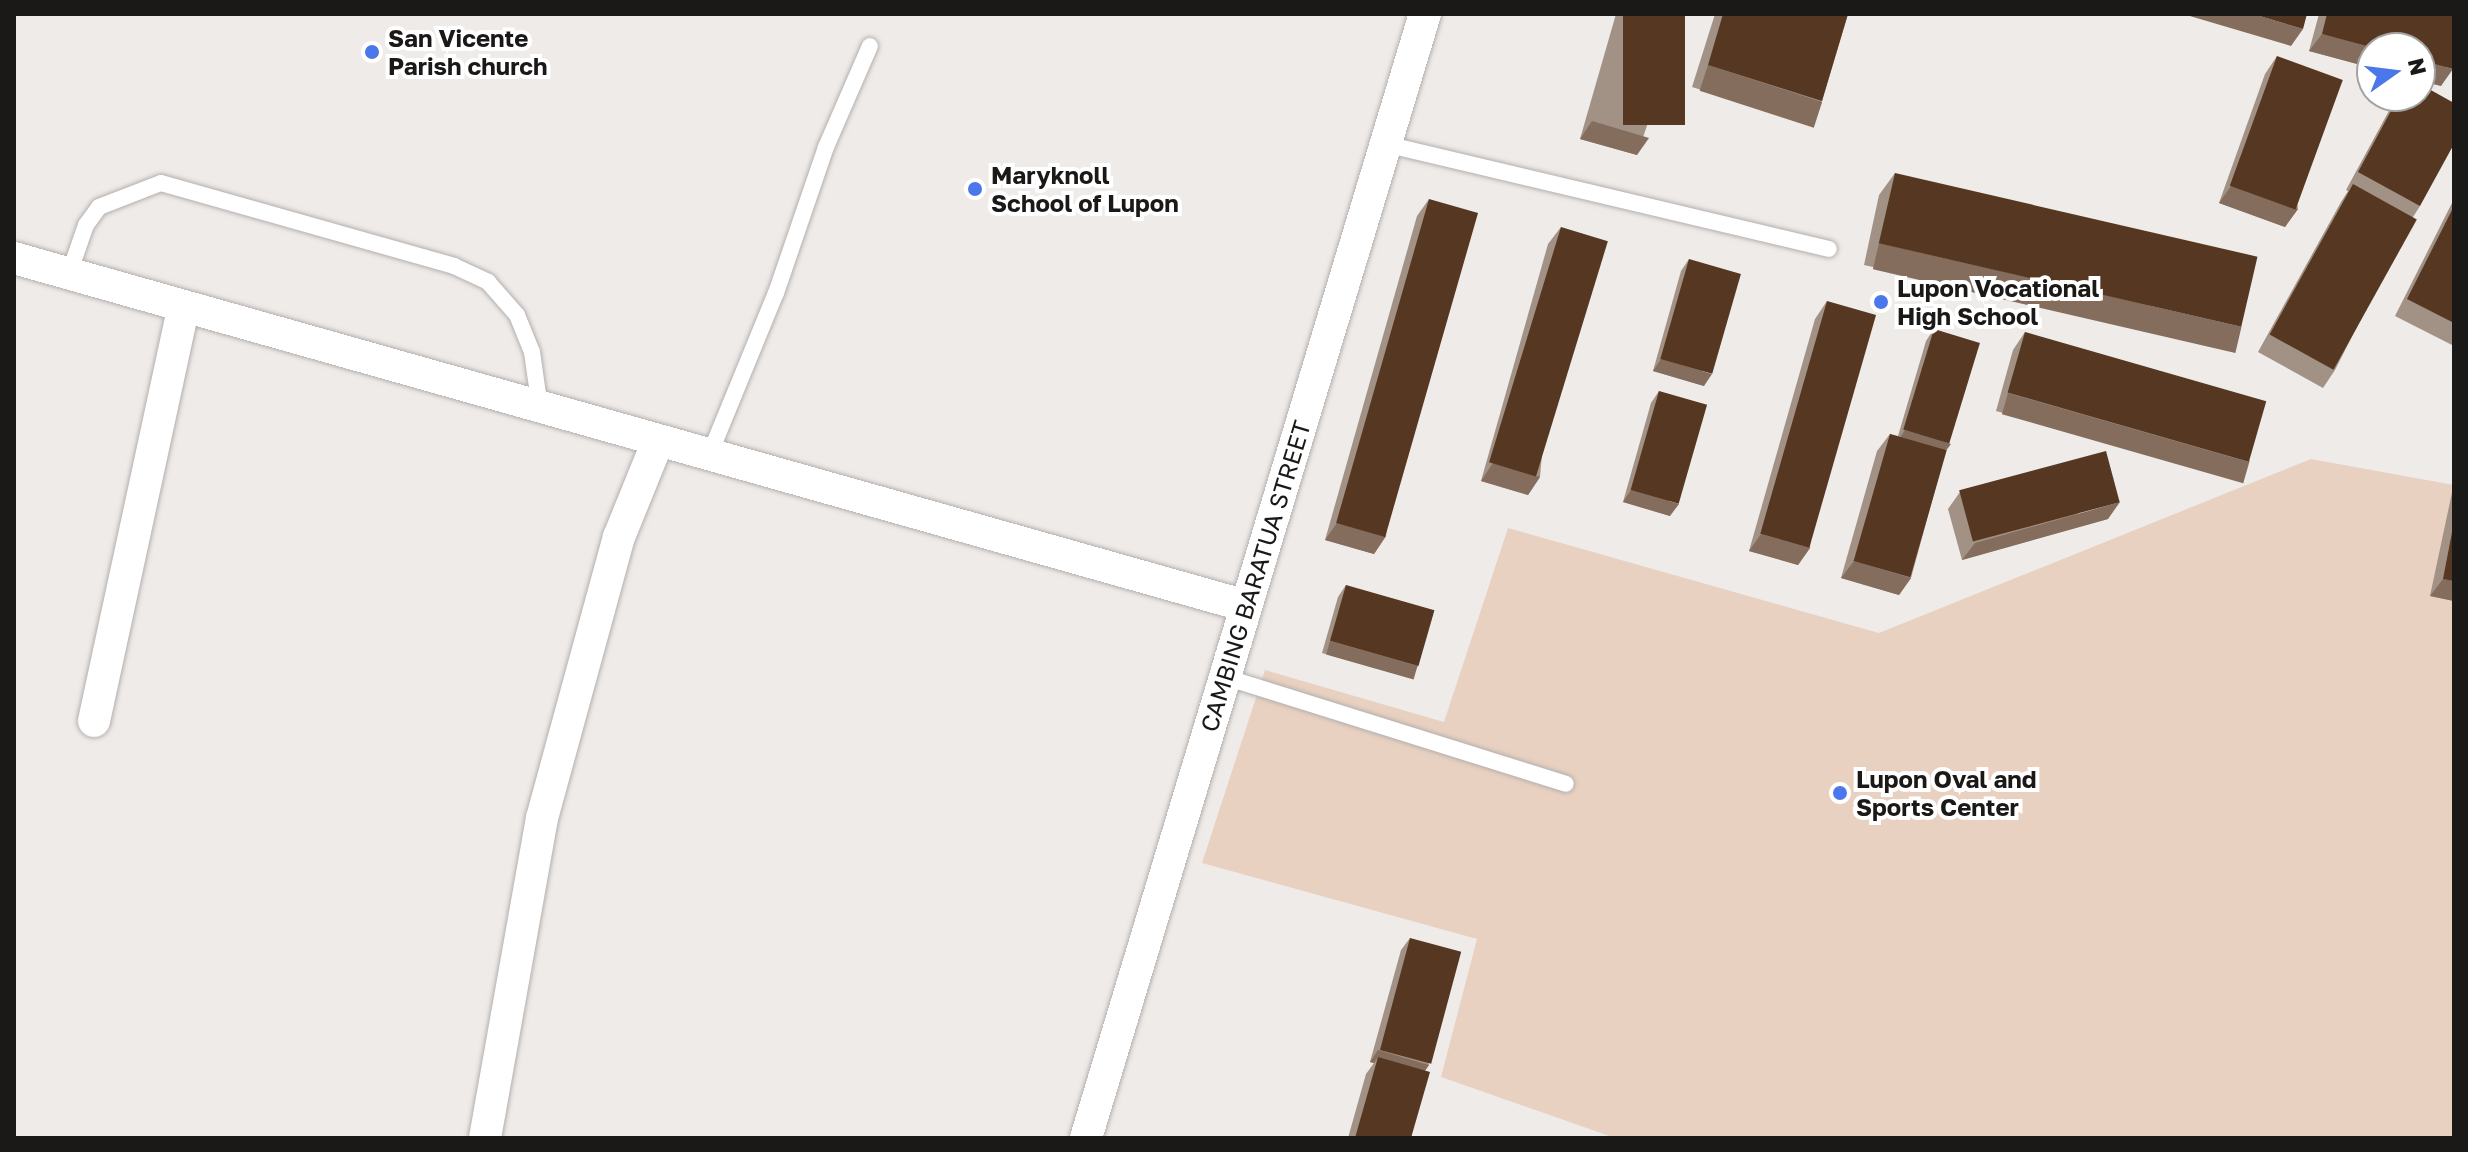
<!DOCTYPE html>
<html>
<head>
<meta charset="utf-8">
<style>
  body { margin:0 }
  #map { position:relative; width:2468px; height:1152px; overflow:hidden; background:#efebe9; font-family:"Golos Text",sans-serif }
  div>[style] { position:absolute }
  .green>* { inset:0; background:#e9d1c1 }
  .roads { filter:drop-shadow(0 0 2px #b3afad) drop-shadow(0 0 2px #b3afad) }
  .service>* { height:16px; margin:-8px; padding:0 8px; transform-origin:8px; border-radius:8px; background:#fff }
  .minor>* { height:32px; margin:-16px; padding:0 16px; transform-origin:16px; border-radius:16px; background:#fff }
  .wall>* { inset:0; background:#a29185 }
  .shaded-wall>* { inset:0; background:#846d5d; transform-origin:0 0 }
  .building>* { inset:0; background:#563721; transform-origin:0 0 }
  .dots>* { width:22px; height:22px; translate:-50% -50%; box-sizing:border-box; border:4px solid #fff; border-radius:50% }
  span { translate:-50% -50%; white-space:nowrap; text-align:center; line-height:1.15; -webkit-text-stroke:8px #fff; paint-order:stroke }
  .poi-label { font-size:24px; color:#1b1918; font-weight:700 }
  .left { translate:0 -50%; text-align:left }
  .street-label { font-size:24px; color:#1b1918 }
  .frame { position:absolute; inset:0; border:16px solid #1b1918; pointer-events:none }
  .north { position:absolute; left:2356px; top:32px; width:80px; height:80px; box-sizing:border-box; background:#fff; border:2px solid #a4a3a3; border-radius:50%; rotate:76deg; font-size:22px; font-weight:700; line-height:32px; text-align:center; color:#1b1918 }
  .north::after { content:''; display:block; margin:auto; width:28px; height:36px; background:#4b77ea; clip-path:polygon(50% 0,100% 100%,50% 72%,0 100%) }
</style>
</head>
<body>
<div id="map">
  <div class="green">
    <div style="clip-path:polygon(2311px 459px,2454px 485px,2454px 1138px,1615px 1138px,1441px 1077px,1477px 939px,1202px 863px,1265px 670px,1444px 722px,1508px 528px,1879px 633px)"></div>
  </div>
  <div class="roads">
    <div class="service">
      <div style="left:1385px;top:144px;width:456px;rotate:13.3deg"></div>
      <div style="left:69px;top:274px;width:52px;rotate:-70.9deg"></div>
      <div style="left:86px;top:225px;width:22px;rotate:-54deg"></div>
      <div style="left:99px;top:207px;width:66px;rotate:-21.2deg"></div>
      <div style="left:161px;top:183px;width:305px;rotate:15.8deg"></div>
      <div style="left:454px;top:266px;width:38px;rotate:25deg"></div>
      <div style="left:488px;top:282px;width:44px;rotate:48.7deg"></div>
      <div style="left:517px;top:315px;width:40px;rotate:68deg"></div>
      <div style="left:532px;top:352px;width:57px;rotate:81.9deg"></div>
      <div style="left:709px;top:456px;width:176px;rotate:-67.7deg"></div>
      <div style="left:776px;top:293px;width:154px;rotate:-71.1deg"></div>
      <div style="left:826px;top:147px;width:110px;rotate:-66.5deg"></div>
      <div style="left:1225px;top:677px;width:357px;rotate:17.4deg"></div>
    </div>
    <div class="minor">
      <div style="left:14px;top:258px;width:1280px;rotate:15.77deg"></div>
      <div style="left:94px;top:721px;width:422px;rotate:-77.8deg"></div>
      <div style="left:485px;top:1138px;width:325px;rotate:-79.9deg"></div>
      <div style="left:542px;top:818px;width:291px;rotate:-74.7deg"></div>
      <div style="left:619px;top:537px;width:104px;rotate:-67.9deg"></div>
      <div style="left:1086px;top:1138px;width:1174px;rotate:-73.22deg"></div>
    </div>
  </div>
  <div class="wall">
    <div style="clip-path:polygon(1616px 14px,1685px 14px,1637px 155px,1580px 139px)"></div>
    <div style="clip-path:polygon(1715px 14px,1848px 14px,1822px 101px,1806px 123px,1692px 87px)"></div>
    <div style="clip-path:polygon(2319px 14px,2454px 14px,2441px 86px,2372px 48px,2372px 68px,2309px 51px)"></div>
    <div style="clip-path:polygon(2277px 56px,2298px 209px,2285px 227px,2219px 203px,2265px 74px)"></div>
    <div style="clip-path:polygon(2397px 96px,2420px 96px,2420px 206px,2413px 217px,2335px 370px,2323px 388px,2258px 352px,2341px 202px,2348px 191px,2346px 190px)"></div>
    <div style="clip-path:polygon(1895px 173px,2227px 346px,1864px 265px,1879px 195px)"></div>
    <div style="clip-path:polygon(1429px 199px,1386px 536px,1374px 554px,1325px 540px,1417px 216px)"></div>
    <div style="clip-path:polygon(2454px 199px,2454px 346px,2395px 316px)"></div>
    <div style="clip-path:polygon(1561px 227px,1540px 477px,1528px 495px,1481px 481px,1548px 244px)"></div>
    <div style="clip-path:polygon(1689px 259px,1704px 386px,1653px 371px,1681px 271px)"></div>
    <div style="clip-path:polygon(1827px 301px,1810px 548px,1798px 565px,1749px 551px,1815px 319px)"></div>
    <div style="clip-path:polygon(1934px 329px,1946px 450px,1911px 578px,1899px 595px,1841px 578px,1877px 451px,1890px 434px,1898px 436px,1926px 341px)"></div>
    <div style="clip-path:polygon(2025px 332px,2250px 461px,2238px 478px,1996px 411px,2013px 350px)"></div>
    <div style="clip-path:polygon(1659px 391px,1670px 516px,1623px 502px,1651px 403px)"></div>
    <div style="clip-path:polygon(2454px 483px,2454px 601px,2430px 596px)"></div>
    <div style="clip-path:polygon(1960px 492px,2108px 519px,1962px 560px,1948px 509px)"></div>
    <div style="clip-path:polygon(1346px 585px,1418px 666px,1410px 678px,1322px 653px,1338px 597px)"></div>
    <div style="clip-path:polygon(1410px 938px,1429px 1065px,1425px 1071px,1411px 1138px,1348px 1138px,1366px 1074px,1374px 1063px,1370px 1062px,1401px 950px)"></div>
  </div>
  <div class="shaded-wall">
    <div style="clip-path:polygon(2183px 14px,2253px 14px,2303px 29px,2291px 46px)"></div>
    <div style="clip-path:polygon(2322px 34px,2374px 48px,2372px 48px,2372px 68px,2309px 51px)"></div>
    <div style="clip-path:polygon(2420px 60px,2453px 69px,2441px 86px,2420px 81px)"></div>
    <div style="left:1708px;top:65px;width:120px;height:27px;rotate:18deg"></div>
    <div style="clip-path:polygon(1592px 121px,1649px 138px,1637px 155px,1580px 139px)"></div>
    <div style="clip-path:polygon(2231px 186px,2298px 209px,2285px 227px,2219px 203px)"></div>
    <div style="left:1879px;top:243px;width:372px;height:27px;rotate:13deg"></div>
    <div style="clip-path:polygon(1661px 359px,1712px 374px,1704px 386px,1653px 371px)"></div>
    <div style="left:2008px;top:393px;width:251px;height:22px;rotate:16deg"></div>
    <div style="clip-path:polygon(1905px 430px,1951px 444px,1942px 456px,1897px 442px)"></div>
    <div style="clip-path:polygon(1493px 463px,1540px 477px,1528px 495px,1481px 481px)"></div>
    <div style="clip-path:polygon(1631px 490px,1679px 504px,1670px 516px,1623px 502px)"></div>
    <div style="clip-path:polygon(2120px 502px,2108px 519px,1962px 560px,1975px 543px)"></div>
    <div style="clip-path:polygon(1337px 523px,1386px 536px,1374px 554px,1325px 540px)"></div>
    <div style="clip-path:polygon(1761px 534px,1810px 548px,1798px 565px,1749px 551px)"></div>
    <div style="clip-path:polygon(1854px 561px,1911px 578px,1899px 595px,1841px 578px)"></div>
    <div style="clip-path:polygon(2443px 579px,2454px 581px,2454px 601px,2430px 596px)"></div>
    <div style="left:1330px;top:641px;width:91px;height:14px;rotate:16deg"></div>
    <div style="clip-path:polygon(1378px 1050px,1429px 1065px,1420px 1077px,1378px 1057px,1374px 1063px,1370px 1062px)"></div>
  </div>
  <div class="building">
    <div style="left:1623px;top:14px;width:62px;height:111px"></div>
    <div style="clip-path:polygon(1723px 14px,1848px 14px,1822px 101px,1708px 65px)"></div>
    <div style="clip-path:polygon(2253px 14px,2307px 14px,2303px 29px)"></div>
    <div style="clip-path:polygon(2327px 14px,2454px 14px,2454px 65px,2453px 69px,2420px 60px,2420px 48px,2374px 48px,2322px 34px)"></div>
    <div style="left:2277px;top:56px;width:70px;height:138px;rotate:20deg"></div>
    <div style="clip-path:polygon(2420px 84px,2454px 103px,2454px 144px,2420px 206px,2358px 172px,2399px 96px,2420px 96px)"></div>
    <div style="left:1895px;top:173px;width:372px;height:72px;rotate:13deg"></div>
    <div style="left:2353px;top:184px;width:73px;height:172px;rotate:29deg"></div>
    <div style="left:1429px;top:199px;width:51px;height:337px;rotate:16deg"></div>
    <div style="clip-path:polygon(2454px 206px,2454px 323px,2407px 299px)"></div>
    <div style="left:1561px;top:227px;width:49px;height:246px;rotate:17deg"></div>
    <div style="left:1689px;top:259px;width:54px;height:104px;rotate:16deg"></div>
    <div style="left:1827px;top:301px;width:51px;height:242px;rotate:16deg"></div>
    <div style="left:1934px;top:329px;width:48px;height:105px;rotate:17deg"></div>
    <div style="left:2025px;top:332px;width:251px;height:63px;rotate:16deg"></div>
    <div style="left:1659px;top:391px;width:50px;height:103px;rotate:16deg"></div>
    <div style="left:1890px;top:434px;width:59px;height:132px;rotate:16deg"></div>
    <div style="left:2106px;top:451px;width:53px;height:152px;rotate:75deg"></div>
    <div style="clip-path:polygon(2454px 522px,2454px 581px,2443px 579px)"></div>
    <div style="left:1346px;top:585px;width:92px;height:58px;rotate:16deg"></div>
    <div style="left:1410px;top:938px;width:53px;height:116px;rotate:15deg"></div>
    <div style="clip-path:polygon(1378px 1057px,1430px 1072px,1411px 1138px,1355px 1138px)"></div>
  </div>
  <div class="dots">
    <div style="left:372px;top:52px;background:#4b77ea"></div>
    <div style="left:975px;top:189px;background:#4b77ea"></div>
    <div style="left:1881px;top:302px;background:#4b77ea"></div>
    <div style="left:1840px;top:793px;background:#4b77ea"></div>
  </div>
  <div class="poi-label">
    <span class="left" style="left:388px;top:52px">San Vicente<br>Parish church</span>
    <span class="left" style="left:991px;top:189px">Maryknoll<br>School of Lupon</span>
    <span class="left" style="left:1897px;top:302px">Lupon Vocational<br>High School</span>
    <span class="left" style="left:1856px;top:793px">Lupon Oval and<br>Sports Center</span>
  </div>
  <div class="street-label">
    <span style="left:1255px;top:576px;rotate:-73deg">CAMBING BARATUA STREET</span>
  </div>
  <div class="frame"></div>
  <div class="north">N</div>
</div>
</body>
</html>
